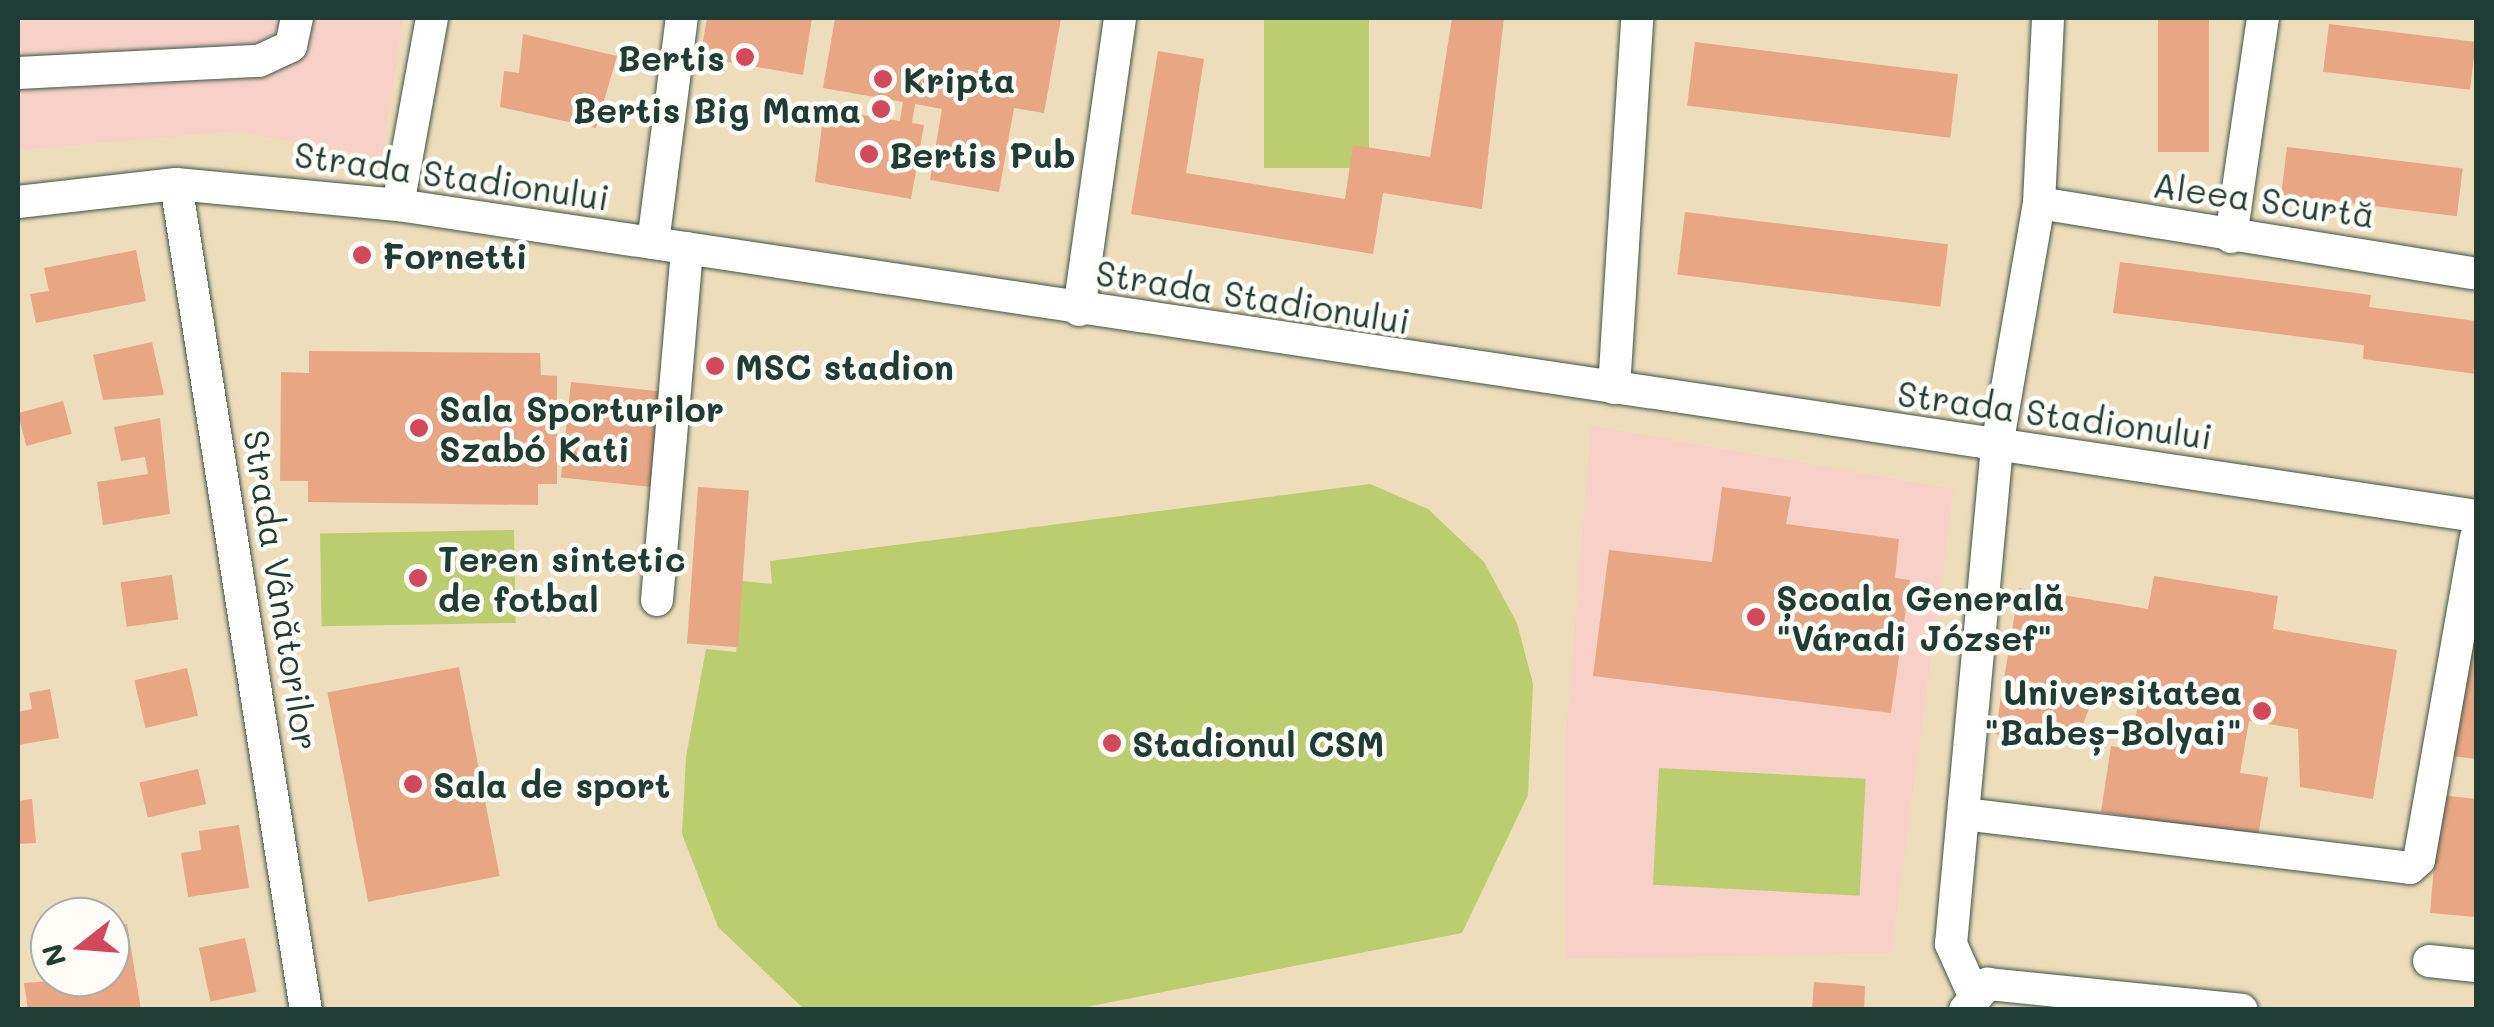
<!DOCTYPE html>
<html>
<head>
<meta charset="utf-8">
<style>
  body { margin:0 }
  #map { position:relative; width:2494px; height:1027px; overflow:hidden; background:#edb; font-family:Mali,sans-serif }
  div>[style] { position:absolute }
  .built>* { inset:0; background:#f7d1c7 }
  .green>* { inset:0; background:#bccd6f; transform-origin:0 0 }
  .building>* { inset:0; background:#e8a684; transform-origin:0 0 }
  .roads { filter:drop-shadow(0 0 2px #3e5548) drop-shadow(0 0 2px #3e5548) }
  .minor>* { height:32px; margin:-16px; padding:0 16px; transform-origin:16px; border-radius:16px; background:#fff }
  .dots>* { width:28px; height:28px; translate:-50% -50%; box-sizing:border-box; border:5px solid #fdfcf7; border-radius:50% }
  span { translate:-50% -50%; white-space:nowrap; text-align:center; line-height:1.15; -webkit-text-stroke:9px #fdfcf7; paint-order:stroke }
  .poi-label { font-size:35px; color:#1f3d34; font-weight:700 }
  .right { translate:-100% -50%; text-align:right }
  .left { translate:0 -50%; text-align:left }
  .street-label { font-size:35px; color:#1f3d34 }
  .frame { position:absolute; inset:0; border:20px solid #1f3d34; pointer-events:none }
  .north { position:absolute; left:30px; top:897px; width:100px; height:100px; box-sizing:border-box; background:#fdfcf7; border:2px solid #a4b0a9; border-radius:50%; rotate:253deg; font-size:28px; font-weight:700; line-height:40px; text-align:center; color:#1f3d34 }
  .north::after { content:''; display:block; margin:auto; width:35px; height:45px; background:#d1495b; clip-path:polygon(50% 0,100% 100%,50% 72%,0 100%) }
</style>
</head>
<body>
<div id="map">
  <div class="built">
    <div style="clip-path:polygon(18px 18px,403px 18px,382px 158px,236px 131px,18px 150px)"></div>
    <div style="clip-path:polygon(1591px 426px,1954px 489px,1891px 953px,1566px 959px,1565px 746px)"></div>
  </div>
  <div class="green">
    <div style="left:1264px;top:18px;width:105px;height:150px"></div>
    <div style="clip-path:polygon(1370px 484px,1428px 509px,1484px 562px,1517px 623px,1533px 684px,1528px 795px,1462px 933px,1076px 1009px,804px 1009px,718px 927px,682px 834px,686px 757px,706px 649px,736px 652px,742px 581px,772px 584px,770px 561px)"></div>
    <div style="left:514px;top:530px;width:93px;height:194px;rotate:89deg"></div>
    <div style="left:1659px;top:768px;width:207px;height:117px;rotate:3deg"></div>
  </div>
  <div class="building">
    <div style="clip-path:polygon(707px 18px,812px 18px,803px 75px,700px 57px)"></div>
    <div style="clip-path:polygon(835px 18px,1061px 18px,1044px 113px,1014px 108px,999px 192px,930px 180px,942px 109px,915px 104px,912px 123px,924px 125px,911px 199px,815px 182px,824px 109px,900px 121px,903px 102px,823px 88px)"></div>
    <div style="clip-path:polygon(1452px 18px,1504px 18px,1482px 209px,1383px 193px,1373px 254px,1131px 214px,1158px 51px,1204px 59px,1186px 173px,1345px 199px,1353px 145px,1430px 157px)"></div>
    <div style="left:2158px;top:18px;width:51px;height:134px"></div>
    <div style="left:2329px;top:24px;width:148px;height:48px;rotate:7deg"></div>
    <div style="clip-path:polygon(523px 34px,617px 56px,596px 128px,500px 107px,504px 71px,519px 73px)"></div>
    <div style="left:1695px;top:42px;width:265px;height:64px;rotate:7deg"></div>
    <div style="left:2287px;top:147px;width:177px;height:48px;rotate:7deg"></div>
    <div style="left:1685px;top:212px;width:265px;height:63px;rotate:7deg"></div>
    <div style="left:353px;top:245px;width:20px;height:18px;rotate:6deg"></div>
    <div style="clip-path:polygon(136px 250px,146px 301px,36px 323px,30px 294px,49px 291px,44px 268px)"></div>
    <div style="clip-path:polygon(2120px 262px,2371px 295px,2369px 307px,2476px 321px,2476px 374px,2363px 359px,2364px 345px,2113px 313px)"></div>
    <div style="clip-path:polygon(152px 342px,164px 395px,103px 400px,93px 355px)"></div>
    <div style="clip-path:polygon(309px 351px,540px 353px,541px 375px,557px 376px,557px 484px,538px 484px,538px 505px,308px 502px,308px 481px,280px 481px,281px 372px,309px 373px)"></div>
    <div style="left:571px;top:382px;width:91px;height:96px;rotate:6deg"></div>
    <div style="left:63px;top:401px;width:34px;height:47px;rotate:75deg"></div>
    <div style="clip-path:polygon(160px 418px,170px 514px,103px 525px,97px 482px,148px 474px,145px 457px,121px 461px,114px 427px)"></div>
    <div style="left:698px;top:487px;width:51px;height:157px;rotate:4deg"></div>
    <div style="clip-path:polygon(1722px 487px,1791px 497px,1786px 524px,1899px 539px,1895px 578px,1910px 580px,1891px 713px,1593px 676px,1609px 550px,1712px 562px)"></div>
    <div style="left:172px;top:575px;width:45px;height:52px;rotate:82deg"></div>
    <div style="clip-path:polygon(2154px 576px,2278px 596px,2273px 629px,2397px 650px,2373px 799px,2300px 787px,2298px 729px,2249px 721px,2240px 773px,2268px 777px,2258px 837px,2101px 812px,2111px 746px,2131px 749px,2138px 703px,2094px 696px,2074px 747px,1995px 734px,2019px 588px,2148px 609px)"></div>
    <div style="clip-path:polygon(2467px 638px,2476px 639px,2476px 759px,2451px 756px)"></div>
    <div style="left:459px;top:667px;width:213px;height:134px;rotate:79deg"></div>
    <div style="left:187px;top:668px;width:49px;height:54px;rotate:77deg"></div>
    <div style="clip-path:polygon(50px 689px,59px 738px,18px 745px,18px 712px,32px 709px,29px 693px)"></div>
    <div style="left:198px;top:769px;width:36px;height:60px;rotate:77deg"></div>
    <div style="clip-path:polygon(2440px 795px,2476px 799px,2476px 917px,2430px 913px)"></div>
    <div style="clip-path:polygon(32px 799px,36px 843px,18px 844px,18px 801px)"></div>
    <div style="clip-path:polygon(239px 825px,249px 888px,188px 897px,181px 853px,201px 850px,199px 831px)"></div>
    <div style="clip-path:polygon(127px 924px,141px 1010px,28px 1010px,24px 983px,110px 977px,110px 927px)"></div>
    <div style="left:245px;top:938px;width:55px;height:47px;rotate:78deg"></div>
    <div style="clip-path:polygon(1814px 982px,1865px 986px,1864px 1010px,1812px 1010px)"></div>
  </div>
  <div class="roads">
    <div class="minor">
      <div style="left:18px;top:73px;width:241px;rotate:-2.9deg"></div>
      <div style="left:259px;top:61px;width:35px;rotate:-25deg"></div>
      <div style="left:291px;top:46px;width:29px;rotate:-78deg"></div>
      <div style="left:176px;top:184px;width:836px;rotate:81.06deg"></div>
      <div style="left:18px;top:202px;width:159px;rotate:-6.5deg"></div>
      <div style="left:176px;top:184px;width:223px;rotate:5.4deg"></div>
      <div style="left:398px;top:205px;width:2101px;rotate:8.51deg"></div>
      <div style="left:2039px;top:203px;width:443px;rotate:9.2deg"></div>
      <div style="left:398px;top:205px;width:190px;rotate:-79.7deg"></div>
      <div style="left:2231px;top:237px;width:221px;rotate:-81.7deg"></div>
      <div style="left:653px;top:243px;width:227px;rotate:-82.7deg"></div>
      <div style="left:1079px;top:310px;width:295px;rotate:-82deg"></div>
      <div style="left:1614px;top:388px;width:371px;rotate:-86.4deg"></div>
      <div style="left:657px;top:600px;width:353px;rotate:-85.1deg"></div>
      <div style="left:1964px;top:814px;width:449px;rotate:6.9deg"></div>
      <div style="left:2410px;top:868px;width:12px;rotate:-42deg"></div>
      <div style="left:2419px;top:860px;width:327px;rotate:-80deg"></div>
      <div style="left:2429px;top:961px;width:47px;rotate:6.1deg"></div>
      <div style="left:1973px;top:993px;width:54px;rotate:-114.2deg"></div>
      <div style="left:1951px;top:944px;width:500px;rotate:-84.72deg"></div>
      <div style="left:1997px;top:446px;width:247px;rotate:-80.2deg"></div>
      <div style="left:2039px;top:203px;width:185px;rotate:-87.2deg"></div>
      <div style="left:1965px;top:1010px;width:35px;rotate:-49deg"></div>
      <div style="left:1988px;top:984px;width:255px;rotate:5.8deg"></div>
    </div>
  </div>
  <div class="dots">
    <div style="left:745px;top:57px;background:#d1495b"></div>
    <div style="left:883px;top:79px;background:#d1495b"></div>
    <div style="left:881px;top:109px;background:#d1495b"></div>
    <div style="left:869px;top:154px;background:#d1495b"></div>
    <div style="left:362px;top:255px;background:#d1495b"></div>
    <div style="left:715px;top:366px;background:#d1495b"></div>
    <div style="left:419px;top:428px;background:#d1495b"></div>
    <div style="left:418px;top:578px;background:#d1495b"></div>
    <div style="left:1756px;top:617px;background:#d1495b"></div>
    <div style="left:2262px;top:711px;background:#d1495b"></div>
    <div style="left:1112px;top:743px;background:#d1495b"></div>
    <div style="left:413px;top:784px;background:#d1495b"></div>
  </div>
  <div class="poi-label">
    <span class="right" style="left:725px;top:57px">Bertis</span>
    <span class="left" style="left:903px;top:79px">Kripta</span>
    <span class="right" style="left:861px;top:109px">Bertis Big Mama</span>
    <span class="left" style="left:889px;top:154px">Bertis Pub</span>
    <span class="left" style="left:382px;top:255px">Fornetti</span>
    <span class="left" style="left:735px;top:366px">MSC stadion</span>
    <span class="left" style="left:439px;top:428px">Sala Sporturilor<br>Szabó Kati</span>
    <span class="left" style="left:438px;top:578px">Teren sintetic<br>de fotbal</span>
    <span class="left" style="left:1776px;top:617px">Școala Generală<br>"Váradi József"</span>
    <span class="right" style="left:2242px;top:711px">Universitatea<br>"Babeș-Bolyai"</span>
    <span class="left" style="left:1132px;top:743px">Stadionul CSM</span>
    <span class="left" style="left:433px;top:784px">Sala de sport</span>
  </div>
  <div class="street-label">
    <span style="left:452px;top:175px;rotate:8deg">Strada Stadionului</span>
    <span style="left:2264px;top:199px;rotate:8deg">Aleea Scurtă</span>
    <span style="left:1253px;top:296px;rotate:9deg">Strada Stadionului</span>
    <span style="left:2055px;top:414px;rotate:8deg">Strada Stadionului</span>
    <span style="left:282px;top:590px;rotate:81deg">Strada Vânătorilor</span>
  </div>
  <div class="frame"></div>
  <div class="north">N</div>
</div>
</body>
</html>
